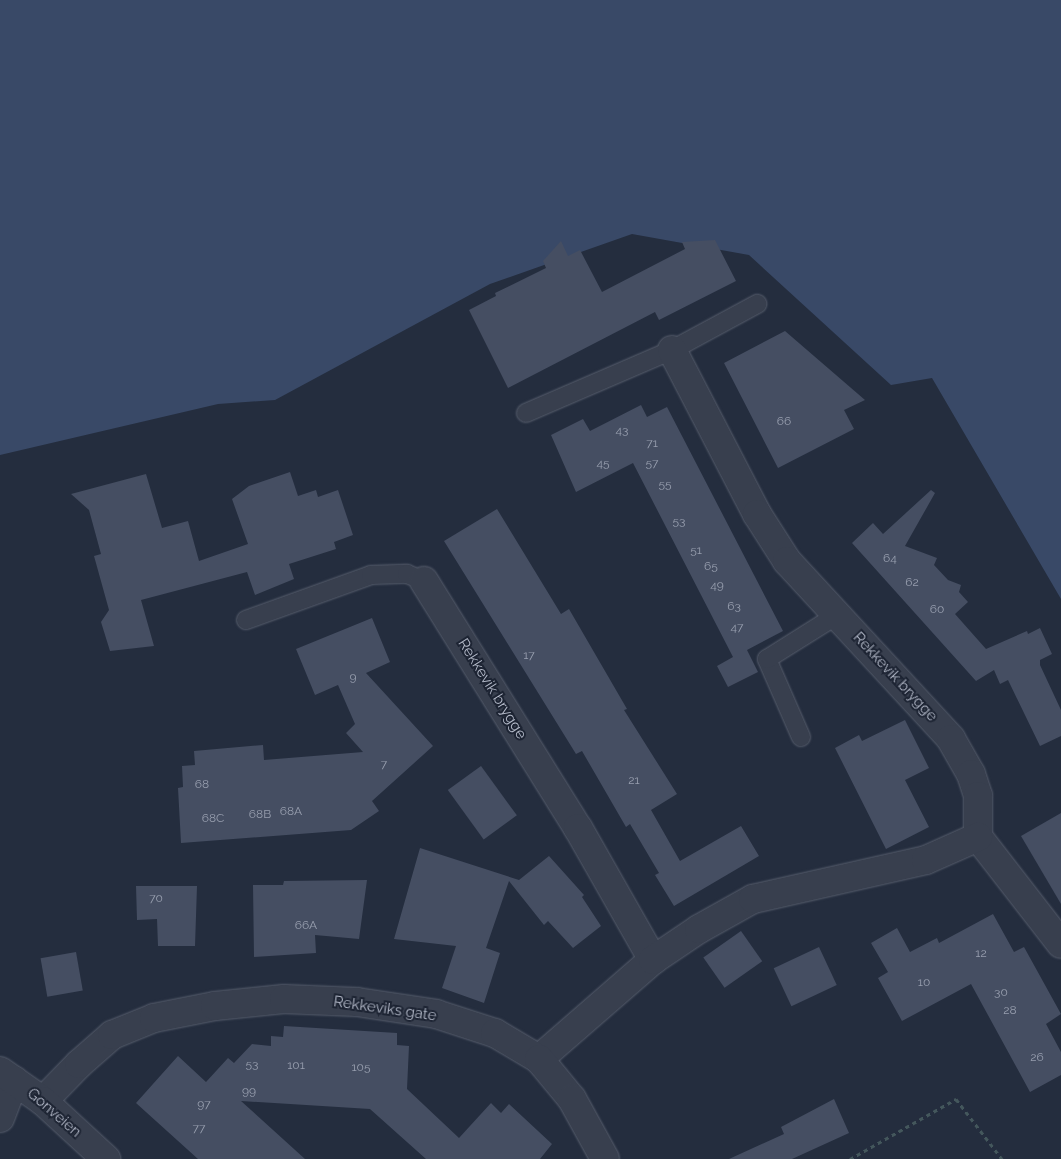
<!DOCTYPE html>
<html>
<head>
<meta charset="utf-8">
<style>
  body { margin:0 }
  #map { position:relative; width:1061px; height:1159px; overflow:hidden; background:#242d3e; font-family:Raleway,sans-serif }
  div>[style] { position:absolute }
  .water>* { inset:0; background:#394967 }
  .building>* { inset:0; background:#454e62; transform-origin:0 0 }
  .path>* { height:3px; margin-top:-1.5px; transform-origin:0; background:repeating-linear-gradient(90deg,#44575c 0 4px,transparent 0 8px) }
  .roads { filter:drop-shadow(0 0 1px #565d6c) drop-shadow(0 0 1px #565d6c) }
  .service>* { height:18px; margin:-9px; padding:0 9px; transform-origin:9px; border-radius:9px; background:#383f4e }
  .minor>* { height:28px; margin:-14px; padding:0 14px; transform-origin:14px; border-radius:14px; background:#383f4e }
  .tertiary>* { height:28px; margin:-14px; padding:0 14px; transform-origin:14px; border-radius:14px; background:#383f4e }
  span { translate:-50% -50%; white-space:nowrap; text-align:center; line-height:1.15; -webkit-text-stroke:4px #1d2433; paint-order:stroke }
  .number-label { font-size:12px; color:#989faf }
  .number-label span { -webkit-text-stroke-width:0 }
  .street-label { font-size:15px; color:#b4bac9 }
</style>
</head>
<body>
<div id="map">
  <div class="water">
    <div style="clip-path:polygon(0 0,1061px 0,1061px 599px,932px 378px,891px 385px,749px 255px,632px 234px,490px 284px,275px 400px,218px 404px,0 455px)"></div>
  </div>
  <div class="building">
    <div style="clip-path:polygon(715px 240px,736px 281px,659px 320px,655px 312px,508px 388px,469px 310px,496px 296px,495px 293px,546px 268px,543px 261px,561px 241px,568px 256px,580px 250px,602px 292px,685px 249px,682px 242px)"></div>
    <div style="clip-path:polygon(785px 331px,865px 400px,844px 410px,854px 429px,778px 468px,724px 363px)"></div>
    <div style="clip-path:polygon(641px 405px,647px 417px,667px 407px,783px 631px,747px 650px,758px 672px,728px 687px,717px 666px,733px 657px,633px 463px,576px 492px,551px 435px,583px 419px,590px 431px)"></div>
    <div style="clip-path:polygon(290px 472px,298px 496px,316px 490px,318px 497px,338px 490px,353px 535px,334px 542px,336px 549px,289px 564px,294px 579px,255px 595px,247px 572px,141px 600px,154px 646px,110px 651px,101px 622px,109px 610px,94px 556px,101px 554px,89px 510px,71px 494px,146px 474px,162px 528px,188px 521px,199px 561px,248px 544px,232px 499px,249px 486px)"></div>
    <div style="clip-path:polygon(931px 490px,935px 493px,905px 546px,937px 558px,934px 565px,948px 580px,961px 585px,959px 592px,968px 602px,955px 614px,986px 649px,1027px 631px,1028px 634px,1040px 628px,1052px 654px,1040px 660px,1040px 665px,1061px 710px,1061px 736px,1040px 746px,1008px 680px,1000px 684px,994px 670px,976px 681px,852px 543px,873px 523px,883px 534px)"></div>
    <div style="clip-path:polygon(497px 509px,561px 614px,569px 609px,627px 709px,624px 710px,677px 794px,651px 810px,680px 861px,741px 826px,759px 856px,674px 906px,655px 875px,659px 873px,630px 824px,626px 827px,582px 751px,576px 754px,444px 541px)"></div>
    <div style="clip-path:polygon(372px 618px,390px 662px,366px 673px,433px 746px,372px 801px,379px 811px,351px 830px,181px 843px,178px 788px,183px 787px,182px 766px,195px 765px,194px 751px,263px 745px,264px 760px,363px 752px,346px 733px,355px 724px,338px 685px,315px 695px,296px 649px)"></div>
    <div style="clip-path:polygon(905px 720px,929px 768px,905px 780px,929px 827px,886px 849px,835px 748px,859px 735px,862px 741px)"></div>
    <div style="left:481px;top:766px;width:61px;height:41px;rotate:54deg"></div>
    <div style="clip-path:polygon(1061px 813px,1061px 904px,1021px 836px)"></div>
    <div style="clip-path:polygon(420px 848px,519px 880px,549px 856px,584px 895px,582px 897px,601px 926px,573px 948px,548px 921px,544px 925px,509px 881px,486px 948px,500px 953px,484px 1003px,442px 988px,456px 946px,394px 939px)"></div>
    <div style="clip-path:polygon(367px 880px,359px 939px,315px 935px,316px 953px,254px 957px,253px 885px,283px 885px,284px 881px)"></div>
    <div style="clip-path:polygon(136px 886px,197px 886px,195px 946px,158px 946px,157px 919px,137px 920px)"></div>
    <div style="clip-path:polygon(993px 914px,1014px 952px,1024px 947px,1061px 1014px,1046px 1024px,1061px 1052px,1061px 1075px,1030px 1092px,971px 984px,902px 1021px,878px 978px,888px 972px,871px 943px,897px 928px,910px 952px,937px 938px,939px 943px)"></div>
    <div style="left:741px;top:931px;width:37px;height:46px;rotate:55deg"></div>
    <div style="left:819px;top:947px;width:42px;height:50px;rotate:65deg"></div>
    <div style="left:76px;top:952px;width:39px;height:36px;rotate:80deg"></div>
    <div style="clip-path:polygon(284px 1026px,397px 1033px,397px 1045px,409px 1046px,407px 1089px,459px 1138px,491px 1103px,501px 1113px,509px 1104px,552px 1144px,540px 1159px,426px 1159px,370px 1109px,241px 1101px,305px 1159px,198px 1159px,136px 1103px,178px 1056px,206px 1082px,228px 1058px,234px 1063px,252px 1044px,271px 1046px,271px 1036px,283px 1037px)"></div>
    <div style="clip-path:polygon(834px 1099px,849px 1133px,792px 1159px,729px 1159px,784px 1134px,781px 1127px)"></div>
  </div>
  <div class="path">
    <div style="left:850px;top:1159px;width:122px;rotate:-29.5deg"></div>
    <div style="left:956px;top:1099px;width:76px;rotate:52.5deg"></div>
  </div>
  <div class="roads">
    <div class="service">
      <div style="left:526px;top:413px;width:159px;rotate:-23.3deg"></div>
      <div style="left:672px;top:350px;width:97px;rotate:-28.4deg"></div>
      <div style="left:246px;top:620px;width:133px;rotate:-19.8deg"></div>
      <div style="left:371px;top:575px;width:36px;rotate:-2deg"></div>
      <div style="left:407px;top:574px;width:18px;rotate:22deg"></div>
      <div style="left:801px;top:737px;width:85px;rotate:-113.6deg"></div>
      <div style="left:767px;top:659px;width:83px;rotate:-32.2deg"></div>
    </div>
    <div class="minor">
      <div style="left:672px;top:350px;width:185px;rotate:62.6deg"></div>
      <div style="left:757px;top:514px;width:56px;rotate:57.4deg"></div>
      <div style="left:787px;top:561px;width:242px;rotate:47.3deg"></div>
      <div style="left:951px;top:739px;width:40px;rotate:60.3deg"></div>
      <div style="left:971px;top:774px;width:23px;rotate:72deg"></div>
      <div style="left:978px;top:796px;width:41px;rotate:90deg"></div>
      <div style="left:978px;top:837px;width:135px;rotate:52.2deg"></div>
      <div style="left:424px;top:581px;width:291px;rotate:58.1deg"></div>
      <div style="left:578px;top:828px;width:152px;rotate:60.4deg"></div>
      <div style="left:539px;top:1059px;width:151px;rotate:-41deg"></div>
      <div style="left:653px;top:960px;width:55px;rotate:-34deg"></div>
      <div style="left:699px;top:929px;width:62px;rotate:-29.1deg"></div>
      <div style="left:753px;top:899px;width:177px;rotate:-12.7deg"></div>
      <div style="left:926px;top:860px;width:57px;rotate:-23.9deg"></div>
      <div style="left:43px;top:1101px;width:52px;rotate:-45.8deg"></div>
      <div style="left:79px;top:1064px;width:44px;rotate:-41.3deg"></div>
      <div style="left:112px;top:1035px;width:45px;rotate:-22deg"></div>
      <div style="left:154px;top:1018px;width:62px;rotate:-11.1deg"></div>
      <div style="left:215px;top:1006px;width:69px;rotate:-5.8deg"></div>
      <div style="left:284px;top:999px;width:73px;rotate:2.4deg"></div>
      <div style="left:357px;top:1002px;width:80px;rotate:8.6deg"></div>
      <div style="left:436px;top:1014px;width:62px;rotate:17.9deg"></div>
      <div style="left:495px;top:1033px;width:51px;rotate:30.6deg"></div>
      <div style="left:539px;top:1059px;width:52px;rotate:50.5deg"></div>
      <div style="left:572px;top:1099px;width:68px;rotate:61.2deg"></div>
      <div style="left:0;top:1118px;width:40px;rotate:-69deg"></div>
    </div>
    <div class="tertiary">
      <div style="left:0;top:1071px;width:52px;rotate:34.9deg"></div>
      <div style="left:43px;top:1101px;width:86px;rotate:42.6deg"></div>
    </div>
  </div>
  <div class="number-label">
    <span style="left:784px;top:422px">66</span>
    <span style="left:622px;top:431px">43</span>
    <span style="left:652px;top:444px">71</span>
    <span style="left:603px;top:464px">45</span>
    <span style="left:652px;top:464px">57</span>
    <span style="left:665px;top:485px">55</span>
    <span style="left:679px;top:522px">53</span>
    <span style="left:696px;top:551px">51</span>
    <span style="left:890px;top:559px">64</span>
    <span style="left:711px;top:567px">65</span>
    <span style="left:912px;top:583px">62</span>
    <span style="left:717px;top:586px">49</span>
    <span style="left:734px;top:607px">63</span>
    <span style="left:937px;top:610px">60</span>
    <span style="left:737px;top:628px">47</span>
    <span style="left:529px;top:656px">17</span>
    <span style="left:353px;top:678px">9</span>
    <span style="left:384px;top:765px">7</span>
    <span style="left:634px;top:781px">21</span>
    <span style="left:202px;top:785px">68</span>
    <span style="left:291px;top:812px">68A</span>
    <span style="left:260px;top:815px">68B</span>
    <span style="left:213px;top:819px">68C</span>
    <span style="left:156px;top:899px">70</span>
    <span style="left:306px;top:926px">66A</span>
    <span style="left:981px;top:954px">12</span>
    <span style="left:924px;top:983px">10</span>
    <span style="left:1001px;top:993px">30</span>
    <span style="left:1010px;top:1011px">28</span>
    <span style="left:1037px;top:1058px">26</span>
    <span style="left:252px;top:1065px">53</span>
    <span style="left:296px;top:1066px">101</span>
    <span style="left:361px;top:1068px">105</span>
    <span style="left:249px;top:1092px">99</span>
    <span style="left:204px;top:1105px">97</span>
    <span style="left:199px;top:1129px">77</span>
  </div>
  <div class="street-label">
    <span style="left:895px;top:677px;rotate:47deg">Rekkevik brygge</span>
    <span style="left:492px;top:689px;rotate:58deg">Rekkevik brygge</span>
    <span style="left:385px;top:1009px;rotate:8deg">Rekkeviks gate</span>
    <span style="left:54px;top:1113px;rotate:41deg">Gonveien</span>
  </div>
</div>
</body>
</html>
